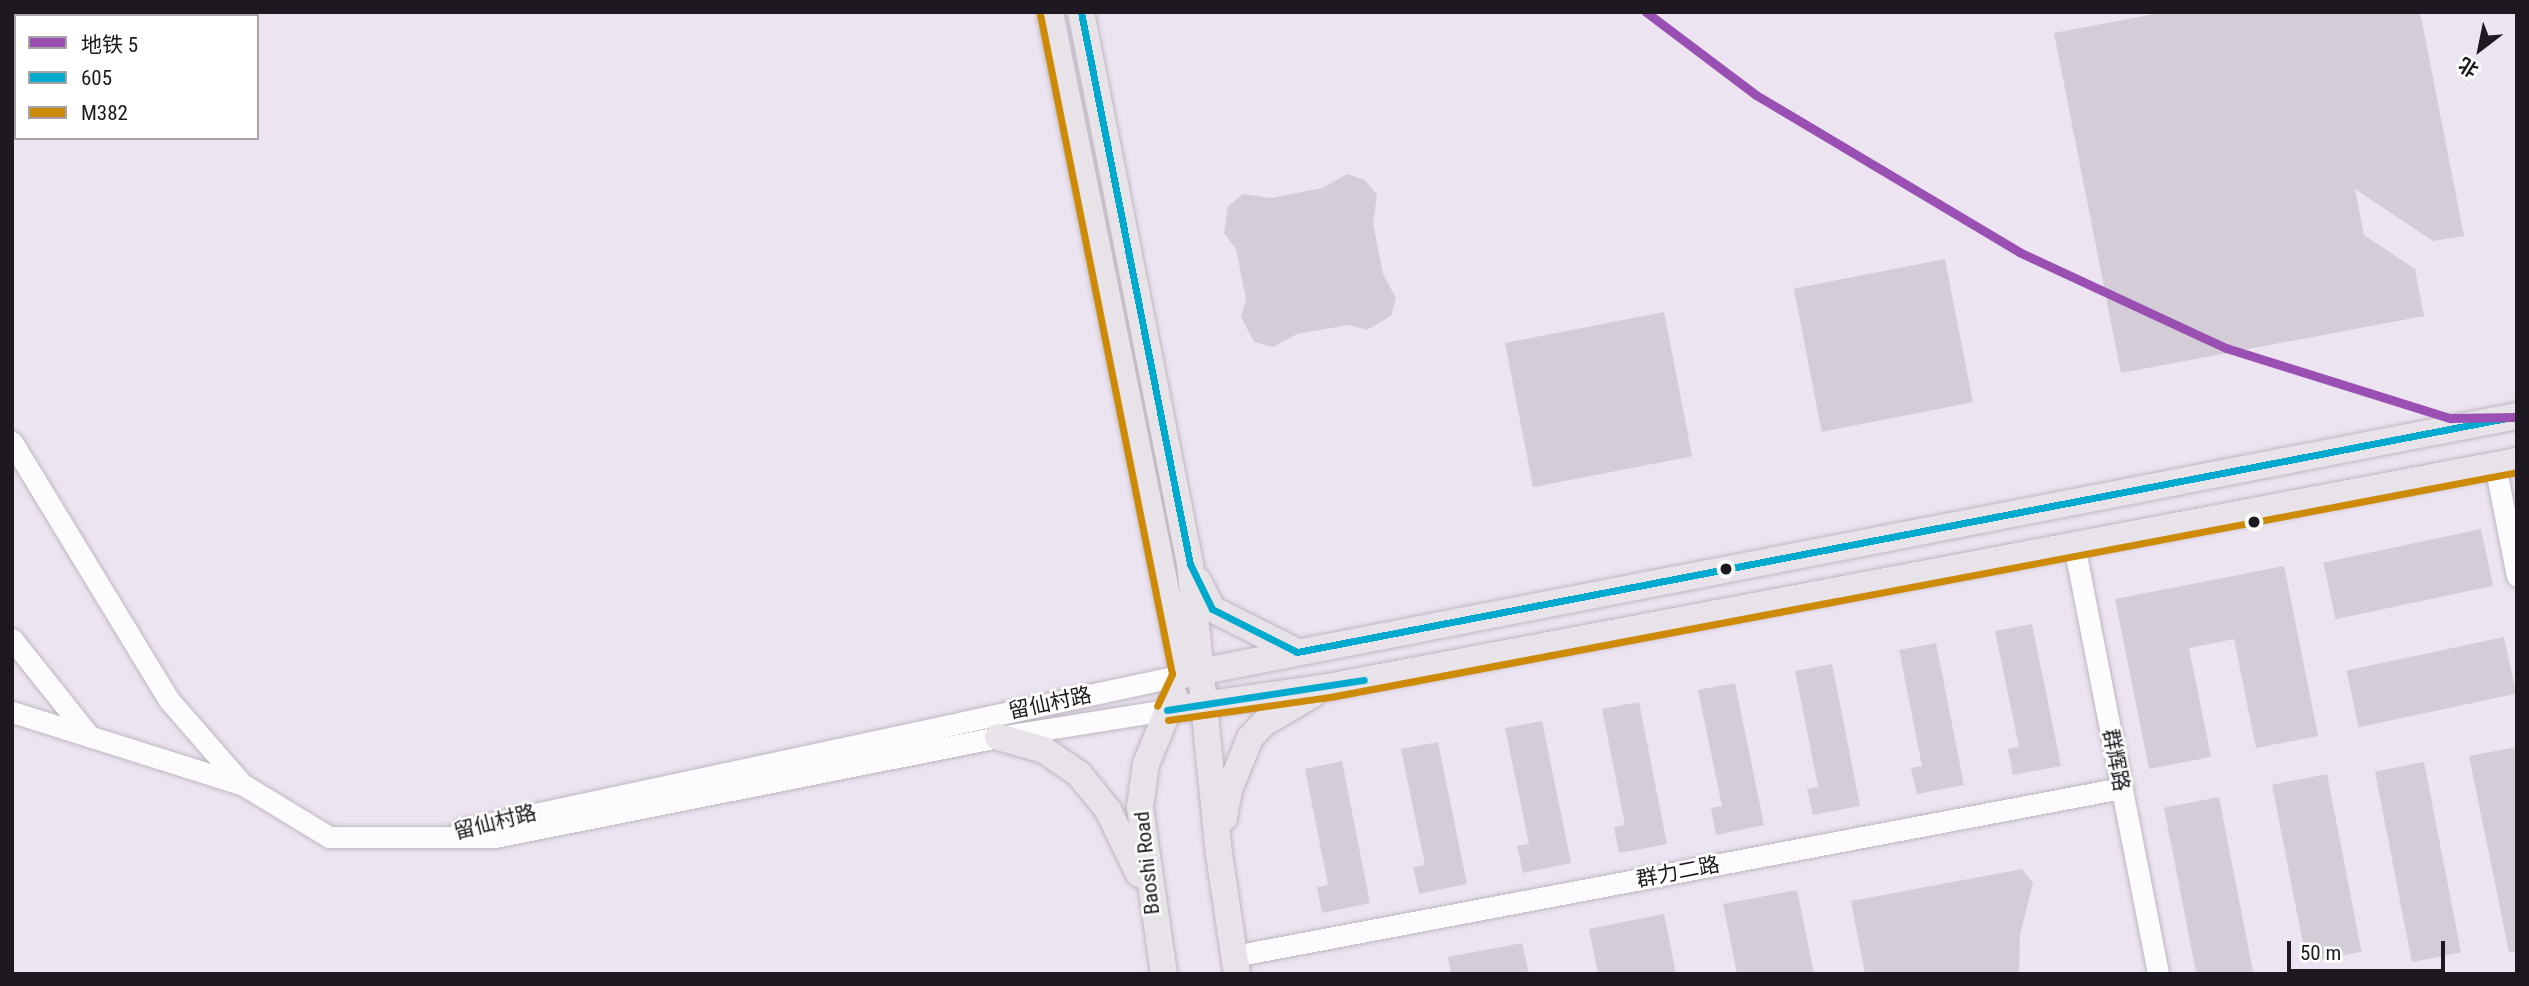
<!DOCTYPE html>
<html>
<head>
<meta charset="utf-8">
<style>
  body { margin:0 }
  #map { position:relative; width:2529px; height:986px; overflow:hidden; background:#ede4f1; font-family:"Roboto Condensed","Noto Sans SC",sans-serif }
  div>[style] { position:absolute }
  .building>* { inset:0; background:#d4cdd7; transform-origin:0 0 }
  .roads { filter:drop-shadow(0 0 2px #beb6c1) drop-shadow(0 0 2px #beb6c1) }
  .minor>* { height:21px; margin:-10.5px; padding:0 10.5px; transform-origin:10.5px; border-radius:10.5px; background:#fcfbfd }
  .major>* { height:26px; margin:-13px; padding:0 13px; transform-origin:13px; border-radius:13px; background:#e7e3e8 }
  .bus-1>* { height:7px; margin:-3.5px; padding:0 3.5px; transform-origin:3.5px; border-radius:3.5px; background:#00a9ce }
  .bus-2>* { height:7px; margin:-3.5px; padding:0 3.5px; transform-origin:3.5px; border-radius:3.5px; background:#cc8a07 }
  .metro-1>* { height:9px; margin:-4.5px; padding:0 4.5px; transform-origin:4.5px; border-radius:4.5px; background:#9950b2 }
  .dots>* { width:19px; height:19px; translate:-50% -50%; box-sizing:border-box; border:4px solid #fff; border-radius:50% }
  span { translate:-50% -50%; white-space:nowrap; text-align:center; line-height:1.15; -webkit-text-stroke:5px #fff; paint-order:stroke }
  .street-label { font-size:21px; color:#1e1821 }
  .frame { position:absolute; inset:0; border:14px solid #1e1821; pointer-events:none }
  .legend { position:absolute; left:14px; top:14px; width:245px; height:126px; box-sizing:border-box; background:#fff; border:2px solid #a5a3a6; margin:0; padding:9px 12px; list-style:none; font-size:21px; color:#1e1821 }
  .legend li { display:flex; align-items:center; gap:14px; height:35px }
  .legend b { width:35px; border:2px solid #a5a3a6 }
  .north { position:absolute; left:2445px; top:14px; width:70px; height:70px; -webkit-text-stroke:5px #fff; paint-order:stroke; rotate:212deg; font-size:19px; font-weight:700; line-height:28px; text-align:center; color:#1e1821 }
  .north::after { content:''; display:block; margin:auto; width:24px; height:32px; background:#1e1821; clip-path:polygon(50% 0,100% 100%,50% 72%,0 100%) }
  .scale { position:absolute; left:2287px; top:941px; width:158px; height:32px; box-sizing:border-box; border:4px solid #1e1821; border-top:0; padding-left:9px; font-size:21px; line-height:24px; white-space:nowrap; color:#1e1821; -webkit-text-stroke:5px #fff; paint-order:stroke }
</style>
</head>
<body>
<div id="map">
  <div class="building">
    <div style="clip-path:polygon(2165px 12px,2420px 12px,2464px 236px,2433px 241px,2355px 189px,2364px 235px,2415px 269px,2424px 316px,2121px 373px,2054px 33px)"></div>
    <div style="clip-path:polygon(1347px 174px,1365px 180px,1377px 195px,1373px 223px,1383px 274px,1396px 298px,1391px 316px,1367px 330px,1348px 325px,1297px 334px,1273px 347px,1254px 342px,1241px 317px,1246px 299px,1236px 249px,1224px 233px,1228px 206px,1243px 194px,1271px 198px,1322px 188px)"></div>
    <div style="left:1945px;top:259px;width:146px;height:154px;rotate:79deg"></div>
    <div style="left:1664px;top:312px;width:147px;height:162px;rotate:79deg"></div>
    <div style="left:2481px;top:529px;width:58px;height:161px;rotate:78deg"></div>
    <div style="clip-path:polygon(2284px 566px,2318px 736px,2256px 748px,2234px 639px,2189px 648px,2211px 757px,2149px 769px,2115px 599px)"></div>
    <div style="clip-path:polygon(2032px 624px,2061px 766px,2013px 775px,2008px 749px,2019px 747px,1995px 631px)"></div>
    <div style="left:2504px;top:637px;width:58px;height:161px;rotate:78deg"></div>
    <div style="clip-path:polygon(1936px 643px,1964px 785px,1917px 794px,1911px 768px,1922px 766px,1899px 650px)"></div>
    <div style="clip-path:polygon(1832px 664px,1860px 806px,1813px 815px,1807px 789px,1818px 787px,1795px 671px)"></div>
    <div style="clip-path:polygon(1735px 683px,1764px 825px,1716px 835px,1711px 808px,1722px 806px,1698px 690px)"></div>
    <div style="clip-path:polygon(1639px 702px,1667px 844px,1619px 853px,1614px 827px,1625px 825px,1602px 709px)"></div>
    <div style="clip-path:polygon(1542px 721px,1571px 863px,1523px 873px,1517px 846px,1529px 844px,1505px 728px)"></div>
    <div style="clip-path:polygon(1438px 742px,1467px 884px,1419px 894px,1413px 867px,1425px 865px,1401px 749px)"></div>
    <div style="clip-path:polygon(2517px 747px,2517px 952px,2509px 952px,2469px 756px)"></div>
    <div style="clip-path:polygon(1342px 761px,1370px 903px,1322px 913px,1317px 887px,1328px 885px,1305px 769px)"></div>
    <div style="left:2424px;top:762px;width:194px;height:50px;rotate:79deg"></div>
    <div style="left:2327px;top:774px;width:181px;height:56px;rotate:79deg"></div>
    <div style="left:2219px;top:797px;width:181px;height:56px;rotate:79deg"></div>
    <div style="clip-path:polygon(2022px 869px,2033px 883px,2020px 935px,2019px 974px,1865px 974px,1851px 901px)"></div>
    <div style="clip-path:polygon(1797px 890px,1814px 974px,1737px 974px,1723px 904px)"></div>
    <div style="clip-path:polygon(1664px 914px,1676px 974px,1598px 974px,1589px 929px)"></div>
    <div style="clip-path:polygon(1522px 943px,1529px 974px,1451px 974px,1448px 957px)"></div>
  </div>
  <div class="roads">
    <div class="minor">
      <div style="left:12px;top:442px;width:302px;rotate:58.7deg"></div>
      <div style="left:169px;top:700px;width:111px;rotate:49deg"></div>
      <div style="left:242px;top:784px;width:102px;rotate:31.3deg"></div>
      <div style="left:329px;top:837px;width:166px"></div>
      <div style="left:495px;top:837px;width:513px;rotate:-11.24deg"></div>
      <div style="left:998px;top:737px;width:171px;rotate:-9.1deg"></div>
      <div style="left:2495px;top:465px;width:113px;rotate:78.8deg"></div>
      <div style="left:2074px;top:545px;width:437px;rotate:78.9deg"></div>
      <div style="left:12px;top:639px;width:125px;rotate:51.5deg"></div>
      <div style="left:12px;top:712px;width:240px;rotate:17.5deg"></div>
      <div style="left:460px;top:830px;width:739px;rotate:-12.1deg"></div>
      <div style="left:1234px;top:956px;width:903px;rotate:-10.72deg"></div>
    </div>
    <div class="major">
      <div style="left:1050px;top:12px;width:676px;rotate:78.66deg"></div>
      <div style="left:1081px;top:12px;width:563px;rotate:78.83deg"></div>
      <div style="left:1190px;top:564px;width:291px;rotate:84.3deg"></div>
      <div style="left:1219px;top:854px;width:121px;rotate:81.5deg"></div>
      <div style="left:1198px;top:581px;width:31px;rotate:63deg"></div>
      <div style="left:1212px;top:609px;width:95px;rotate:26.8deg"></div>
      <div style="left:1183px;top:675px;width:1359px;rotate:-10.99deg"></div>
      <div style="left:1167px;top:710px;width:163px;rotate:-8.1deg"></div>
      <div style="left:1328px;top:687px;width:1210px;rotate:-10.76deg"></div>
      <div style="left:998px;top:737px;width:48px;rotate:15.8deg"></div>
      <div style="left:1044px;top:750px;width:42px;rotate:34.4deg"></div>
      <div style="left:1079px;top:774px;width:46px;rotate:51.1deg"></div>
      <div style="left:1108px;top:810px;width:71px;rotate:64.2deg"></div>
      <div style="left:1224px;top:818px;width:28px;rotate:-80deg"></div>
      <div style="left:1229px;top:790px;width:56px;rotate:-68deg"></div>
      <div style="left:1250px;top:738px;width:21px;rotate:-47deg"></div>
      <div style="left:1264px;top:723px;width:56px;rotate:-30.3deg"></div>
      <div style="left:1164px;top:974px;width:169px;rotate:-98.2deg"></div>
      <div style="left:1140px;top:807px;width:43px;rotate:-82.1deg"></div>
      <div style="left:1146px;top:764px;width:74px;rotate:-67.6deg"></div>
    </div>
  </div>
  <div class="bus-1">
    <div style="left:1081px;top:12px;width:563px;rotate:78.83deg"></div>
    <div style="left:1190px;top:564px;width:50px;rotate:63.9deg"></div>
    <div style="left:1212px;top:609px;width:95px;rotate:26.8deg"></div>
    <div style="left:1297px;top:652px;width:1243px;rotate:-10.95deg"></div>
    <div style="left:1167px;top:710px;width:199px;rotate:-8.7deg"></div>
  </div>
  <div class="bus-2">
    <div style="left:1040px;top:14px;width:673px;rotate:78.69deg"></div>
    <div style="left:1172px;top:674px;width:35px;rotate:115deg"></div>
    <div style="left:1168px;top:720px;width:164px;rotate:-8.1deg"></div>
    <div style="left:1330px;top:697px;width:1208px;rotate:-10.73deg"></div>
  </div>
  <div class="metro-1">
    <div style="left:1646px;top:12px;width:138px;rotate:37deg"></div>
    <div style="left:1756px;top:95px;width:306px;rotate:30.8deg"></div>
    <div style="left:2019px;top:252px;width:228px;rotate:24.9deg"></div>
    <div style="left:2226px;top:348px;width:235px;rotate:17.4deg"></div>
    <div style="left:2450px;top:418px;width:67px;rotate:-0.9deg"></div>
  </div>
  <div class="dots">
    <div style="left:2254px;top:522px;background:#1e1821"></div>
    <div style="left:1726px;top:569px;background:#1e1821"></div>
  </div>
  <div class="street-label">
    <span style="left:1050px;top:703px;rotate:-12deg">留仙村路</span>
    <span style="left:2116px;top:760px;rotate:79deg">群辉路</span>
    <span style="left:495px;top:822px;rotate:-14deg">留仙村路</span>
    <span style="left:1147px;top:863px;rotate:-96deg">Baoshi Road</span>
    <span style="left:1678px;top:872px;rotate:-11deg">群力二路</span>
  </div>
  <div class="frame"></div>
  <ul class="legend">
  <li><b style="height:9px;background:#9950b2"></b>地铁 5</li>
  <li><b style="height:9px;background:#00a9ce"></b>605</li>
  <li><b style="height:9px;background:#cc8a07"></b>M382</li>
  </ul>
  <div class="north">北</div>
  <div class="scale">50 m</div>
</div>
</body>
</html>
